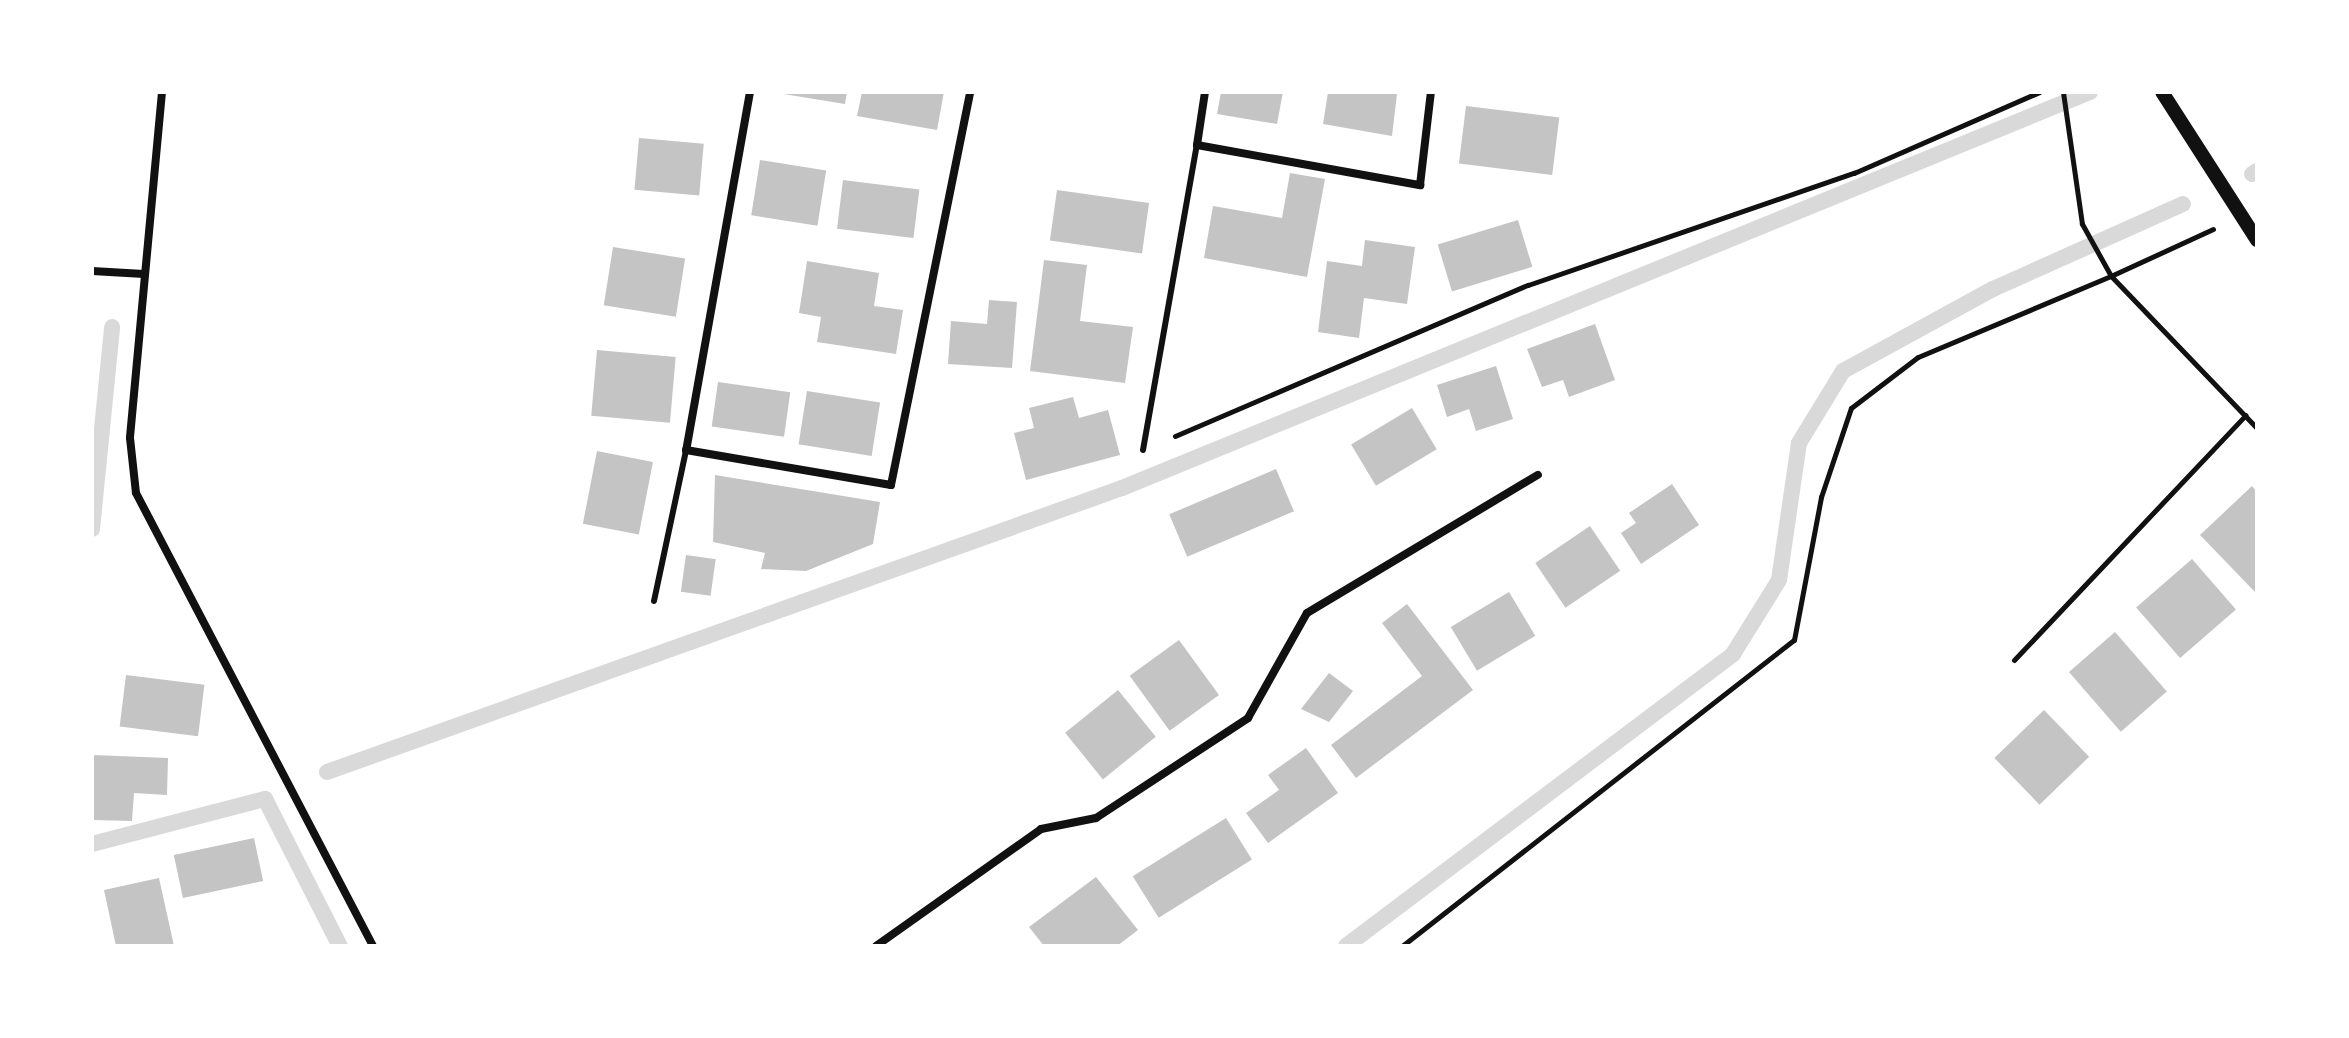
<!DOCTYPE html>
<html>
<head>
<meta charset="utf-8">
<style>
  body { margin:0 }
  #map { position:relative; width:2349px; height:1038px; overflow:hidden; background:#fff; font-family:Montserrat,sans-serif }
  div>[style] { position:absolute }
  .stream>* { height:16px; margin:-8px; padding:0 8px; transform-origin:8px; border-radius:8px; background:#d9d9d9 }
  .building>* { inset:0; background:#c4c4c4; transform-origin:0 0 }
  .path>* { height:5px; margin:-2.5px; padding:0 2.5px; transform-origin:2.5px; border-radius:2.5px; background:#111 }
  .service>* { height:6px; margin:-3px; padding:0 3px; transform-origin:3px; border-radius:3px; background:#111 }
  .minor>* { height:8px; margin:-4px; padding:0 4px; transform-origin:4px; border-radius:4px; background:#111 }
  .tertiary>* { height:14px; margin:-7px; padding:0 7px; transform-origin:7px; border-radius:7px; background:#111 }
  span { translate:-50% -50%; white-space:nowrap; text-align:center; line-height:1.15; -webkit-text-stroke:8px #fff; paint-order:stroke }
  .frame { position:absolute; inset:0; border:94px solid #fff; pointer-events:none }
</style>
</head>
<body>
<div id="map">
  <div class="stream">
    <div style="left:2252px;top:174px;width:6px;rotate:-31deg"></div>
    <div style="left:92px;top:529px;width:203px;rotate:-84.3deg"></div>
    <div style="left:327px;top:772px;width:844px;rotate:-19.66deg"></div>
    <div style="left:1122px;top:488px;width:1046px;rotate:-22.25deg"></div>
    <div style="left:92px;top:844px;width:179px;rotate:-14.6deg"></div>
    <div style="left:265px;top:799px;width:165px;rotate:63deg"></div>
    <div style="left:1346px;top:946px;width:485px;rotate:-37deg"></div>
    <div style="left:1733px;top:654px;width:87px;rotate:-58.1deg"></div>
    <div style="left:1779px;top:580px;width:138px;rotate:-81.7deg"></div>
    <div style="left:1799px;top:443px;width:84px;rotate:-58.6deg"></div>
    <div style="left:1843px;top:371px;width:171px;rotate:-28.7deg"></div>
    <div style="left:1993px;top:289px;width:208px;rotate:-24.1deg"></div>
  </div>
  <div class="building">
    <div style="clip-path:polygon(771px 92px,847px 92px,845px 104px)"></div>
    <div style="clip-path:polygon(862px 92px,944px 92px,937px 130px,857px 116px)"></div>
    <div style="clip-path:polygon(1221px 92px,1283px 92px,1277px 124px,1217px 114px)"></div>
    <div style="clip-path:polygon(1328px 92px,1397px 94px,1392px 136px,1323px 124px)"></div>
    <div style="left:1466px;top:106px;width:94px;height:58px;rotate:7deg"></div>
    <div style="left:639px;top:138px;width:65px;height:52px;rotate:5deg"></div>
    <div style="left:760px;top:160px;width:67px;height:56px;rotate:9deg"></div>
    <div style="clip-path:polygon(1290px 173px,1325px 179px,1307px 277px,1204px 258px,1213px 206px,1282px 218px)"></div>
    <div style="left:843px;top:180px;width:77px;height:49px;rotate:7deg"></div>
    <div style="left:1057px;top:190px;width:93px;height:51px;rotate:8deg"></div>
    <div style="left:1518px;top:220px;width:49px;height:84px;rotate:73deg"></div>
    <div style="clip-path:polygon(1365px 240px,1415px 247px,1407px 304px,1364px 298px,1359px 338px,1318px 332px,1327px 261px,1362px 266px)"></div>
    <div style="left:613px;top:247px;width:73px;height:59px;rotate:9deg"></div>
    <div style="clip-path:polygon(1044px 260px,1087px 265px,1080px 321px,1133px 327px,1125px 383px,1030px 371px)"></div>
    <div style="clip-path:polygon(807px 261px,879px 273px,874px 306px,903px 310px,896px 354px,817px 342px,821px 317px,799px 313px)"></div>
    <div style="clip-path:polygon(989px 300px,1017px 302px,1012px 368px,948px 364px,951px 321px,987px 324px)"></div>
    <div style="clip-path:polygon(1595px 324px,1615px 380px,1569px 397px,1563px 380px,1542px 387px,1527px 349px)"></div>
    <div style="left:597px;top:350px;width:79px;height:66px;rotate:5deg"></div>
    <div style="clip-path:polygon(1496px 366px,1513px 419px,1476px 431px,1469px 409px,1447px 417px,1437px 385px)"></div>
    <div style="left:718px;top:382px;width:73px;height:45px;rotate:8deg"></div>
    <div style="left:807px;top:391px;width:74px;height:54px;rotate:9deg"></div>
    <div style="clip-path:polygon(1073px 397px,1079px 418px,1108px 410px,1120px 455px,1026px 480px,1014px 433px,1034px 428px,1029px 408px)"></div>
    <div style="left:1412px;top:408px;width:48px;height:71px;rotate:59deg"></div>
    <div style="left:597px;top:451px;width:57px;height:74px;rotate:11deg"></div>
    <div style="left:1276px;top:469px;width:46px;height:116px;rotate:67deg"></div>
    <div style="clip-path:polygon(715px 475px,880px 502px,873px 544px,806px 571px,761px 569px,765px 553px,713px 542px)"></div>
    <div style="clip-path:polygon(1672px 484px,1699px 525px,1641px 564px,1621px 533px,1636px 523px,1629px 513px)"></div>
    <div style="clip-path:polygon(2252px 486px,2257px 492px,2255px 592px,2200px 535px)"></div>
    <div style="left:1590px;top:526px;width:54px;height:66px;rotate:56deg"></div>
    <div style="left:686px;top:555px;width:30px;height:37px;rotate:8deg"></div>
    <div style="left:2192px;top:559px;width:67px;height:74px;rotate:49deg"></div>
    <div style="left:1509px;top:592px;width:51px;height:68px;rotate:59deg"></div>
    <div style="clip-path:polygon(1407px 604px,1473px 690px,1356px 778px,1331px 745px,1422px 676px,1382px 623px)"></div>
    <div style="left:2115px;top:632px;width:79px;height:61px;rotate:49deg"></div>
    <div style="left:1179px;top:640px;width:68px;height:61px;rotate:54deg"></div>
    <div style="clip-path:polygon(1329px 673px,1353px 691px,1329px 722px,1301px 709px)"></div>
    <div style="left:126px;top:675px;width:79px;height:52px;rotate:7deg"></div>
    <div style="left:1118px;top:690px;width:60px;height:68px;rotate:51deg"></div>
    <div style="left:2044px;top:710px;width:65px;height:69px;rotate:46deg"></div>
    <div style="clip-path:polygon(1306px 748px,1338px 793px,1268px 843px,1246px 813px,1279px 790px,1268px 775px)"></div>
    <div style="clip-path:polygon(92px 755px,168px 758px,167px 795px,134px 793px,132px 821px,92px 820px)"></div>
    <div style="left:1226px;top:818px;width:49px;height:110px;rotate:58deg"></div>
    <div style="left:254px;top:838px;width:44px;height:82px;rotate:78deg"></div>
    <div style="clip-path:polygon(1096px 877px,1138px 930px,1117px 946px,1044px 946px,1029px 927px)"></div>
    <div style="clip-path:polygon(159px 878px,174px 946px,116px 946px,104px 890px)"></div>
  </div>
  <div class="path">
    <div style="left:2213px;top:229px;width:112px;rotate:155.3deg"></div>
    <div style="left:2111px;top:276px;width:211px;rotate:46.2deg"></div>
    <div style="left:1175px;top:436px;width:384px;rotate:-23.2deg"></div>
    <div style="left:1528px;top:285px;width:345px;rotate:-19deg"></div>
    <div style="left:1854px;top:173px;width:202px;rotate:-23.6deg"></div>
    <div style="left:2014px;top:660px;width:337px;rotate:-46.6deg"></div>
    <div style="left:1402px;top:946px;width:497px;rotate:-38deg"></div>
    <div style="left:1794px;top:640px;width:146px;rotate:-79.3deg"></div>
    <div style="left:1821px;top:497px;width:94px;rotate:-71.4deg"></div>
    <div style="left:1851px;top:408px;width:84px;rotate:-37.3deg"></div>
    <div style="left:1918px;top:357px;width:209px;rotate:-22.8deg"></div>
    <div style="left:2111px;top:276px;width:60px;rotate:-119.1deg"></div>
    <div style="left:2082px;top:224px;width:133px;rotate:-98.2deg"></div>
  </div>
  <div class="service">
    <div style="left:1143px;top:450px;width:310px;rotate:-80deg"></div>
    <div style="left:654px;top:601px;width:154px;rotate:-78deg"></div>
  </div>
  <div class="minor">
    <div style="left:162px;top:92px;width:347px;rotate:95.3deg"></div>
    <div style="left:130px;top:438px;width:55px;rotate:83.8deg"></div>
    <div style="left:136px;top:493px;width:511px;rotate:62.38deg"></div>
    <div style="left:750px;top:92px;width:364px;rotate:100.1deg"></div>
    <div style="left:686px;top:450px;width:208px;rotate:9.7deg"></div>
    <div style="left:891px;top:485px;width:401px;rotate:-78.6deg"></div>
    <div style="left:1205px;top:92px;width:54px;rotate:98.6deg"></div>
    <div style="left:1197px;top:145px;width:227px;rotate:10.2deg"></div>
    <div style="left:1420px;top:185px;width:94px;rotate:-83.3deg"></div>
    <div style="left:92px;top:271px;width:52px;rotate:3.3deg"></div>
    <div style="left:876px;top:946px;width:202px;rotate:-35.3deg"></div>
    <div style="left:1041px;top:829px;width:56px;rotate:-11.3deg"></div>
    <div style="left:1096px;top:818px;width:182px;rotate:-33.3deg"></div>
    <div style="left:1248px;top:718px;width:120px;rotate:-60.7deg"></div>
    <div style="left:1307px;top:613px;width:269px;rotate:-30.9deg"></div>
  </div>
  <div class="tertiary">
    <div style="left:2162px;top:92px;width:176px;rotate:57.3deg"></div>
  </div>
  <div class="frame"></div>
</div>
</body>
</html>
